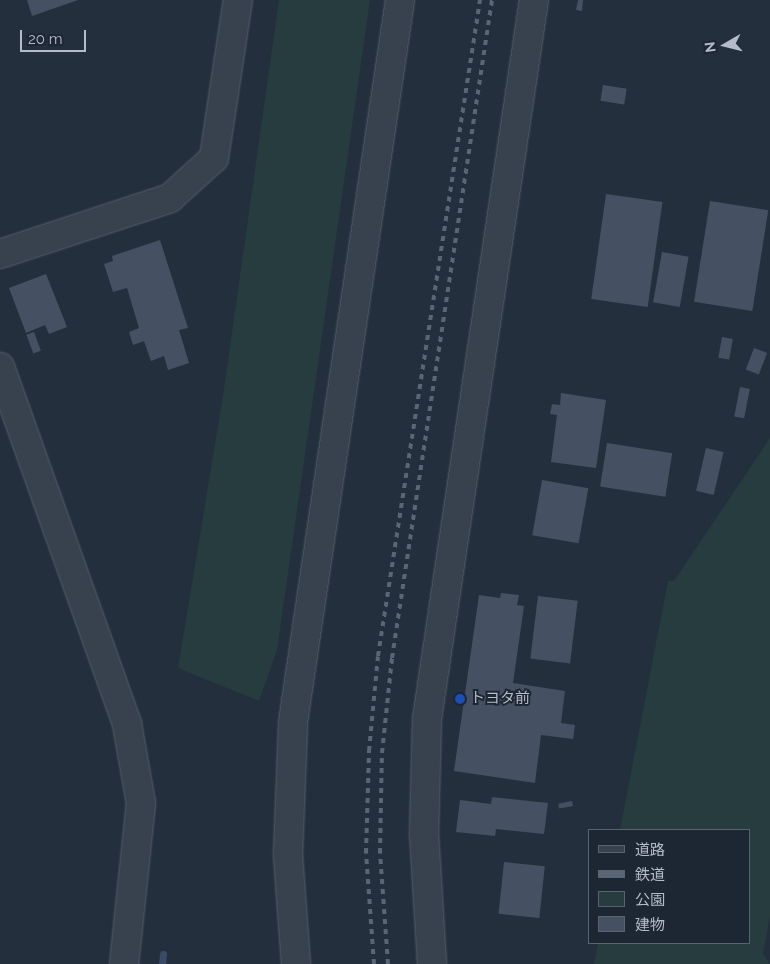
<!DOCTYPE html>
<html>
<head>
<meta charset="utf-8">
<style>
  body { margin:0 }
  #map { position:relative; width:770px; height:964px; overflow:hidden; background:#242f3e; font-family:Raleway,"Noto Sans JP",sans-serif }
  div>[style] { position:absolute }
  .green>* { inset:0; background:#263c3f }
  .stream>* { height:7px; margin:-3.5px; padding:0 3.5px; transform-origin:3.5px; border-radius:3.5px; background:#394c67 }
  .building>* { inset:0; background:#455162; transform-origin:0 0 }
  .roads { filter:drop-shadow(0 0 1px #565f6c) drop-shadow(0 0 1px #565f6c) }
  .minor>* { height:28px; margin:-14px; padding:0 14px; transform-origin:14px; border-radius:14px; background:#38414e }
  .rail>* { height:4px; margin-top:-2px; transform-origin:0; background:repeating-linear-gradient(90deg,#5a6575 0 5px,transparent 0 10px) }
  .dots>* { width:14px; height:14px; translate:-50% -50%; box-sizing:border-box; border:2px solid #1d2633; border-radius:50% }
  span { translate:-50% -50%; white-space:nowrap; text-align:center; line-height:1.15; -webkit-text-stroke:4px #1d2633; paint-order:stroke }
  .poi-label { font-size:15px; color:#b4bcc9 }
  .left { translate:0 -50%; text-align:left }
  .legend { position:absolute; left:588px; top:829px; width:162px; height:115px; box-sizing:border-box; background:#1d2633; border:1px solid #59626f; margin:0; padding:6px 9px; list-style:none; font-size:15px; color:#b4bcc9 }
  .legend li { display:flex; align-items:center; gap:10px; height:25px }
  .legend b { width:25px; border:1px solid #59626f }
  .north { position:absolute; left:700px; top:20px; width:50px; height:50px; -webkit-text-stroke:4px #1d2633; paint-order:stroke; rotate:262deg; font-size:14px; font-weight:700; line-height:20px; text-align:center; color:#b4bcc9 }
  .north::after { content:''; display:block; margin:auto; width:18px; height:22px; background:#b4bcc9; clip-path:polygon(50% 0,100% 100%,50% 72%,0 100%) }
  .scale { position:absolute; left:20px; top:30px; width:66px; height:22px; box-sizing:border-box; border:2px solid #b4bcc9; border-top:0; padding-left:6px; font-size:15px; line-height:18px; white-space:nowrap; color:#b4bcc9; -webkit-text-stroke:4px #1d2633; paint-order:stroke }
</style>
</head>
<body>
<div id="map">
  <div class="green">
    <div style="clip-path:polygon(279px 0,370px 0,277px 650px,259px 701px,178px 668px,223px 396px)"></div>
    <div style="clip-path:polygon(770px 438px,770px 916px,763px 954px,770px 964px,594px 964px,598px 943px,749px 943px,749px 830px,620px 830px,668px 581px,674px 581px)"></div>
  </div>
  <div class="stream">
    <div style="left:162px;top:964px;width:10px;rotate:-84deg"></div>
  </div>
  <div class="building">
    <div style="clip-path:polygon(27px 0,78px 0,32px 16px)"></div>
    <div style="clip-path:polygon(578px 0,583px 0,582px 11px,576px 10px)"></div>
    <div style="left:603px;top:85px;width:24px;height:16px;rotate:9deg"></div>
    <div style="left:606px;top:194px;width:57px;height:106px;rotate:8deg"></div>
    <div style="left:710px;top:201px;width:59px;height:102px;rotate:9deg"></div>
    <div style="clip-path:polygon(160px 240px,188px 328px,179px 330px,189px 363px,168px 370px,164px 356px,151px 361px,144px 341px,133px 345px,129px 332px,139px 328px,127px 288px,113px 292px,104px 264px,113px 261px,112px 256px)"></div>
    <div style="left:662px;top:252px;width:27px;height:51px;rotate:10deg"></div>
    <div style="clip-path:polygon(46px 274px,67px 327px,49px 334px,45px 325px,26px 333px,9px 288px)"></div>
    <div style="left:34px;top:332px;width:20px;height:8px;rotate:70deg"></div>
    <div style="left:722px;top:337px;width:11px;height:21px;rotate:10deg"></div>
    <div style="left:754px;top:348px;width:14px;height:23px;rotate:21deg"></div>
    <div style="left:740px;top:387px;width:10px;height:30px;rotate:11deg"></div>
    <div style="clip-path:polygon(561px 393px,606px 400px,596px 468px,551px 462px,557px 415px,550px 414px,552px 404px,560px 405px)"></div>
    <div style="left:607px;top:443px;width:66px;height:44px;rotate:9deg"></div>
    <div style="left:706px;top:448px;width:18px;height:44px;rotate:13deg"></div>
    <div style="left:542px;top:480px;width:47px;height:56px;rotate:10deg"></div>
    <div style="clip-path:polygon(501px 593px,519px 595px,517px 605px,524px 606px,513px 683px,565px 691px,561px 723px,575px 725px,573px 739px,541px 735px,535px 783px,454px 771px,479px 595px,500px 598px)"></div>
    <div style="left:538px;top:596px;width:40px;height:63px;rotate:7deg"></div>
    <div style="clip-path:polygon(492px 797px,548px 803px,544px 834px,496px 829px,495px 836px,456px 832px,460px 800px,491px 804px)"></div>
    <div style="left:572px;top:801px;width:5px;height:14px;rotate:79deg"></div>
    <div style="left:504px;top:862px;width:41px;height:52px;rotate:6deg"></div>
  </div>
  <div class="roads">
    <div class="minor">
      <div style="left:0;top:254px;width:179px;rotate:-18.2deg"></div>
      <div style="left:170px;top:198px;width:59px;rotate:-42.3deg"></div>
      <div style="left:214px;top:158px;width:160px;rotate:-81.4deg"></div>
      <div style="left:0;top:367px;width:379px;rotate:70.4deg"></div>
      <div style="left:127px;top:724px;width:80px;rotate:80deg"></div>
      <div style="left:141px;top:803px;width:162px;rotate:96deg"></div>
      <div style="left:296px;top:964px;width:109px;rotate:-94.2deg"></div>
      <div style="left:288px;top:855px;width:133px;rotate:-87.8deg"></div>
      <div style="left:293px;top:722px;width:730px;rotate:-81.57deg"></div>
      <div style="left:432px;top:964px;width:130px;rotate:-93.5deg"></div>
      <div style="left:424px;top:834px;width:115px;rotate:-88.5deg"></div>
      <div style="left:427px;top:719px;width:727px;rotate:-81.54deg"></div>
    </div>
  </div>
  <div class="rail">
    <div style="left:374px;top:964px;width:111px;rotate:-94.1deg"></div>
    <div style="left:366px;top:853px;width:102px;rotate:-88.3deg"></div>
    <div style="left:369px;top:751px;width:95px;rotate:-84.6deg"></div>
    <div style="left:378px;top:656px;width:664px;rotate:-81.16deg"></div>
    <div style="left:388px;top:964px;width:111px;rotate:-94.1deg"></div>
    <div style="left:380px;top:853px;width:100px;rotate:-88.9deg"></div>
    <div style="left:382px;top:753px;width:96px;rotate:-84deg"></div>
    <div style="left:392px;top:658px;width:666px;rotate:-81.36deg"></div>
  </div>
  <div class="dots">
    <div style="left:460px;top:699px;background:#1a4fb4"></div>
  </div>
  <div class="poi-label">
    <span class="left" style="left:470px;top:699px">トヨタ前</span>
  </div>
  <ul class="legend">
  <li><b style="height:6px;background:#38414e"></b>道路</li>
  <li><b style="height:6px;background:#5a6575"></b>鉄道</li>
  <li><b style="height:14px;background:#263c3f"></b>公園</li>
  <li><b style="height:14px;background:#455162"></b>建物</li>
  </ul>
  <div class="north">N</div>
  <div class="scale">20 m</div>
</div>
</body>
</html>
